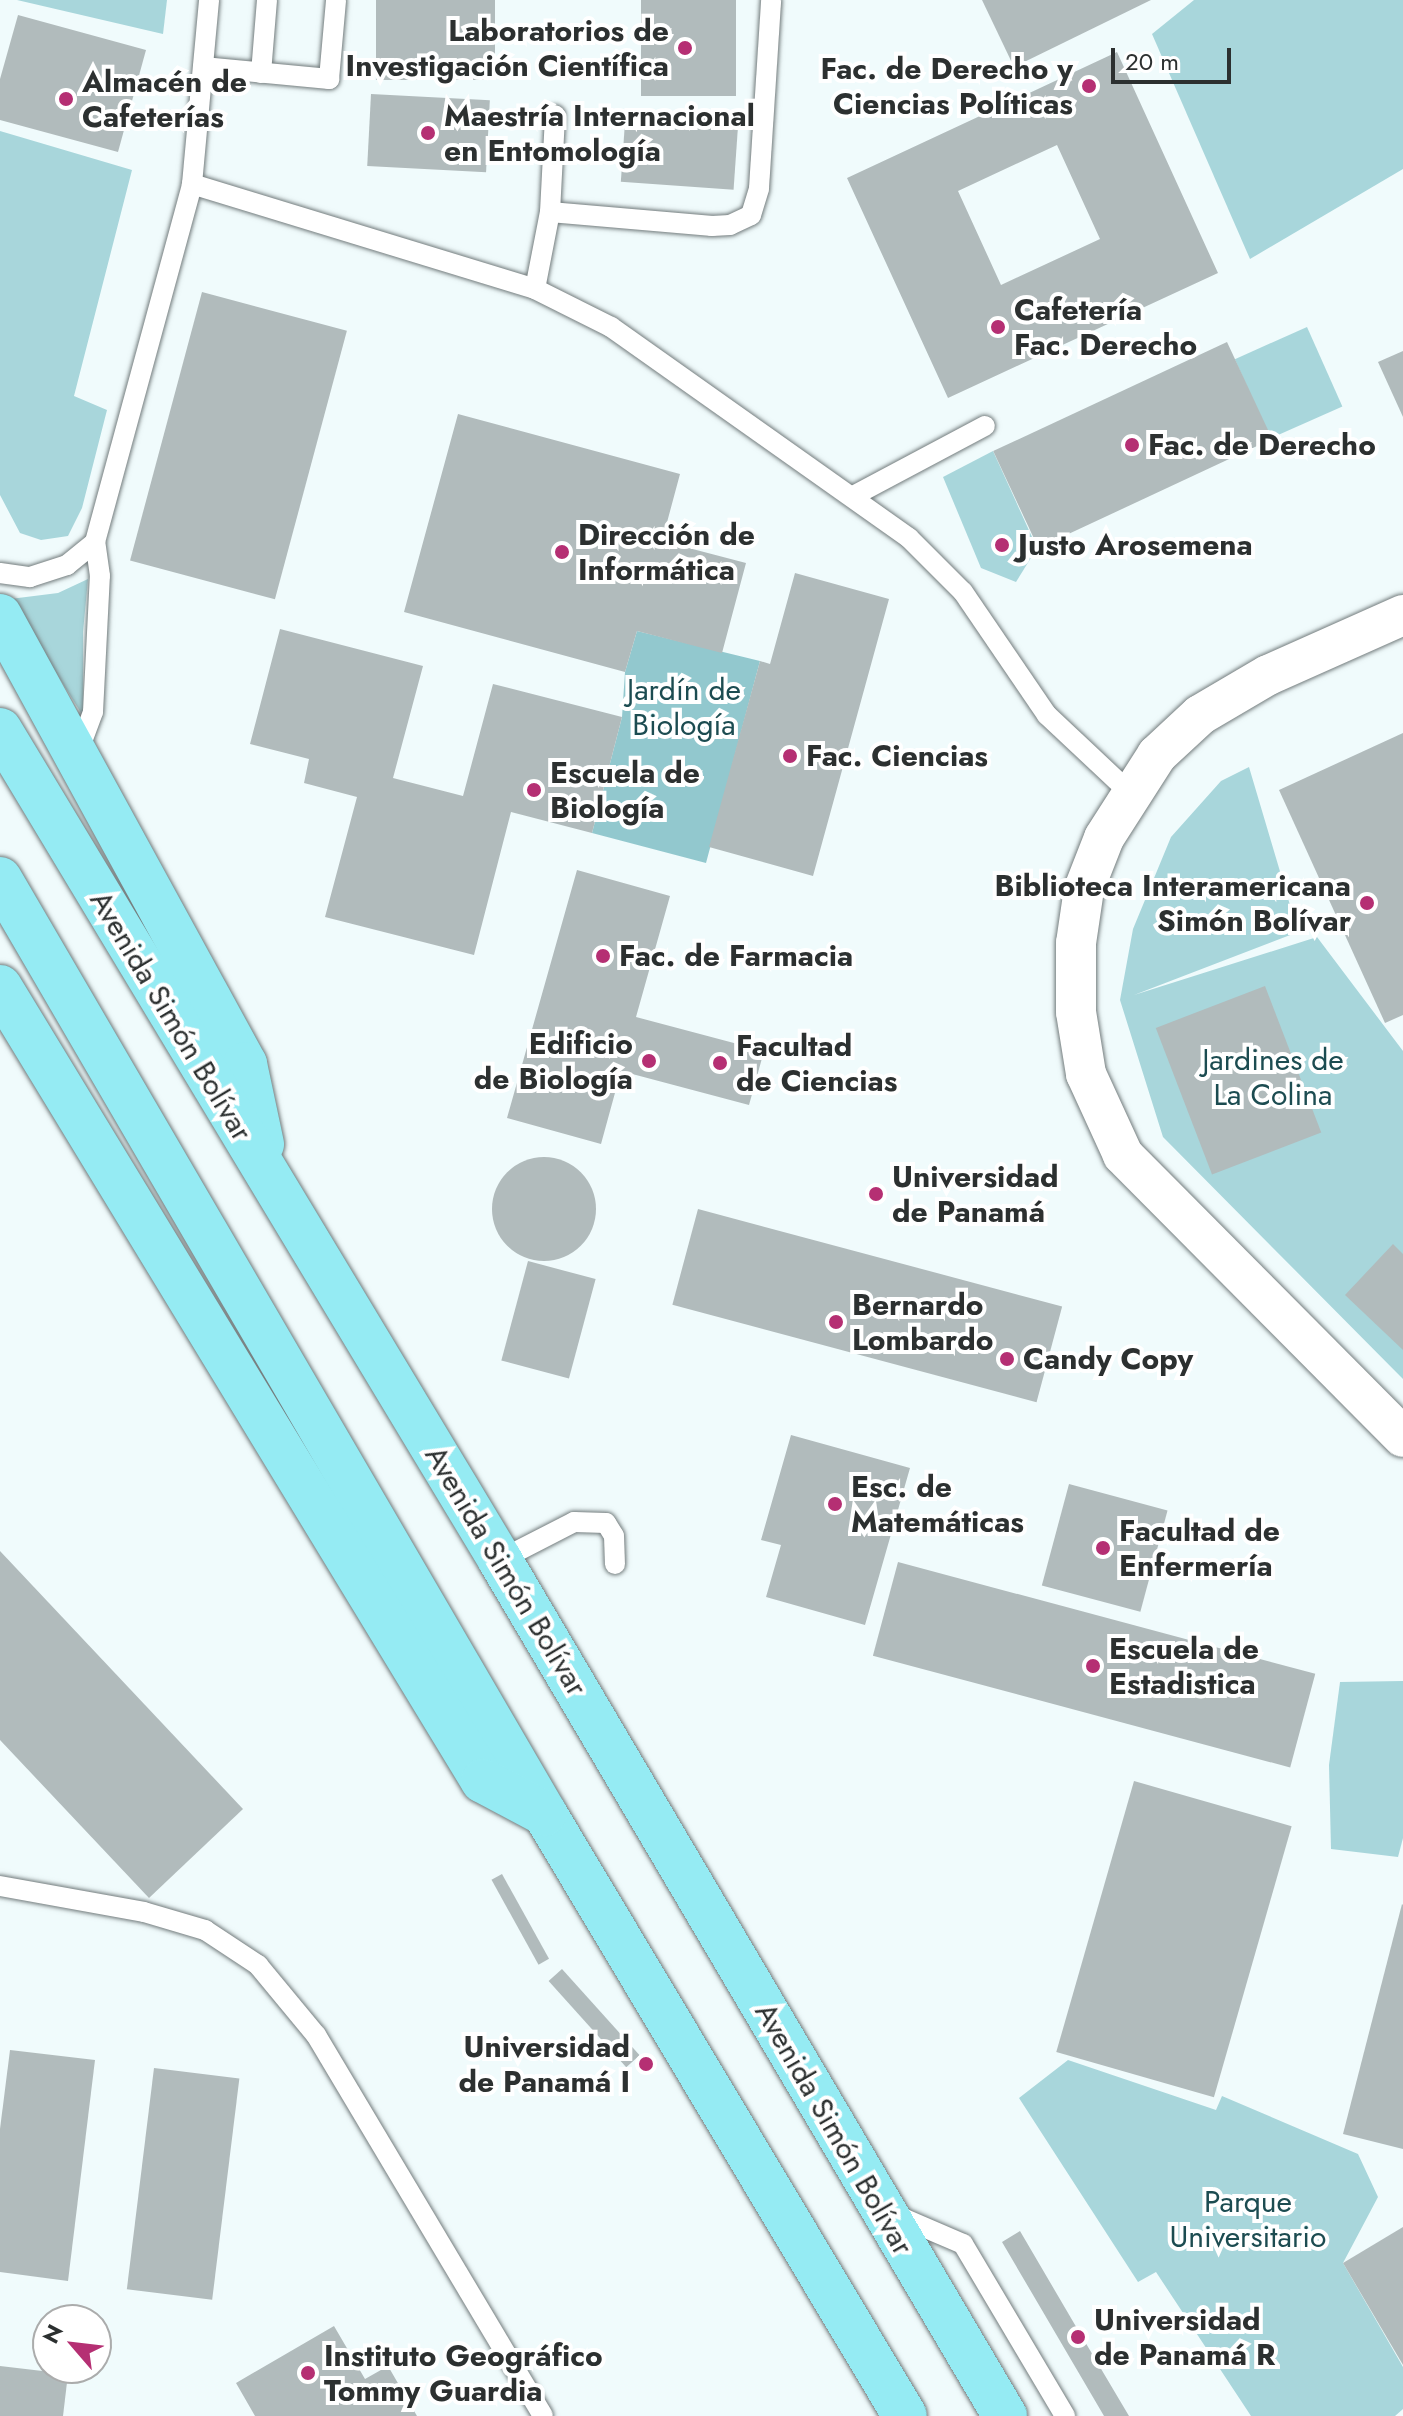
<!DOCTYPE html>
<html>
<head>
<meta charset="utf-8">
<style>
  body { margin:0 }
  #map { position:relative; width:1403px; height:2416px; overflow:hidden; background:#f0fbfc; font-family:Jost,sans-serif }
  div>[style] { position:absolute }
  .green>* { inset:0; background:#a8d6db; transform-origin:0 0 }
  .forest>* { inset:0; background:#92c8ce }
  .building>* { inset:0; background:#b1bbbc; transform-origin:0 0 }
  .round { border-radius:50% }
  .roads { filter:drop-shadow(0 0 2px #737c7d) drop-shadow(0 0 2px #737c7d) }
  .lane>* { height:20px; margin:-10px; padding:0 10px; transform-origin:10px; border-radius:10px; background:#fff }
  .street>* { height:40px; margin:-20px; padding:0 20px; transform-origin:20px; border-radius:20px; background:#fff }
  .primary>* { height:44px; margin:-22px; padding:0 22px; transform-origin:22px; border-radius:22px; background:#95ebf3 }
  .dots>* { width:22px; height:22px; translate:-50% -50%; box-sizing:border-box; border:4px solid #fff; border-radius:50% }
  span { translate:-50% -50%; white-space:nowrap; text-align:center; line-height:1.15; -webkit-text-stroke:8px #fff; paint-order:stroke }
  .poi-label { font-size:30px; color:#2c3030; font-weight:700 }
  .right { translate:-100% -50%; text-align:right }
  .left { translate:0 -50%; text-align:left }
  .park-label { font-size:30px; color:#1c4c51 }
  .street-label { font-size:30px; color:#2c3030 }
  .north { position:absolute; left:32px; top:2304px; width:80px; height:80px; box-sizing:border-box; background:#fff; border:2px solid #abacac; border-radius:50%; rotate:298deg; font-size:22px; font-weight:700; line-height:32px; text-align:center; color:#2c3030 }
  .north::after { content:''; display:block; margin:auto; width:28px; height:36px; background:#b52f73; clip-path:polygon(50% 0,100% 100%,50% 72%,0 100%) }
  .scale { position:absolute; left:1111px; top:48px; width:120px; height:36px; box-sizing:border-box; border:4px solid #2c3030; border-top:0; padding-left:10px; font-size:24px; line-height:28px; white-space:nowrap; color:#2c3030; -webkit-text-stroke:6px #fff; paint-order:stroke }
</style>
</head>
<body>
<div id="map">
  <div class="green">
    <div style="clip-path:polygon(17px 0,167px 0,163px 34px)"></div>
    <div style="clip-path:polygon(1194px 0,1403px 0,1403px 169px,1250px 259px,1152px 34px)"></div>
    <div style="clip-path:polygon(0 131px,132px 170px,74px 396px,107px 410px,82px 508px,68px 536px,41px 540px,20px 533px,0 495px)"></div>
    <div style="left:1307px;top:327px;width:87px;height:79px;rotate:66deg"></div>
    <div style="clip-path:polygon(993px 451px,1037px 548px,1016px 582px,981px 568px,943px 477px)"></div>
    <div style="clip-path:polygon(88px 579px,83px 632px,83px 716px,10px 599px,58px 593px)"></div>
    <div style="clip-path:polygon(1249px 767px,1298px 932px,1134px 995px,1317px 937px,1403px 1051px,1403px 1379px,1163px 1137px,1120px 1000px,1133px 929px,1171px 837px,1221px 781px)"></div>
    <div style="clip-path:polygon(1403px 1681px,1403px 1838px,1398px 1857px,1331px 1849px,1329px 1765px,1340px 1682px)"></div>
    <div style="clip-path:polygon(1068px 2060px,1216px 2110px,1222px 2096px,1358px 2154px,1378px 2197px,1343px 2263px,1403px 2367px,1403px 2409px,1395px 2416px,1251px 2416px,1156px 2272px,1138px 2282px,1019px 2098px)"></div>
  </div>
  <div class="forest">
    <div style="clip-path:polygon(637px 631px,760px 661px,706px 863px,592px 833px,622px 717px,625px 672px)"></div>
  </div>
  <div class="building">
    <div style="left:376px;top:0;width:119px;height:80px"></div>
    <div style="left:641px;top:0;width:95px;height:96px"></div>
    <div style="clip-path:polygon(982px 0,1151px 0,1014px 67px)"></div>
    <div style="clip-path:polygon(18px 15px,146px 50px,118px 152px,0 120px,0 79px)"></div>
    <div style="clip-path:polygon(evenodd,1117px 52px,1218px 273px,948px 398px,847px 178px,1117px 52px,1057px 145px,1100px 239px,1001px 285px,958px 191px,1057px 145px)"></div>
    <div style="left:371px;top:94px;width:119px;height:72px;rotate:3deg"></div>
    <div style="left:626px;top:108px;width:113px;height:74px;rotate:4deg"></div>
    <div style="left:202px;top:292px;width:150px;height:278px;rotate:15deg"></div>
    <div style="left:1227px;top:342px;width:107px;height:258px;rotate:65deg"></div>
    <div style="clip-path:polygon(1403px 351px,1403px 417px,1378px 362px)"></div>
    <div style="clip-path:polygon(458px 414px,680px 474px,662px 541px,746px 563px,722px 653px,637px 631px,625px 672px,404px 612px)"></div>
    <div style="clip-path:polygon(795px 573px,889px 599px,813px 876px,709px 847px,760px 661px,770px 664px)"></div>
    <div style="clip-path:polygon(280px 629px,423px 666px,393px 778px,463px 796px,493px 684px,622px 717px,592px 833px,511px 812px,474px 955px,325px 917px,357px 797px,304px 783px,309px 759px,250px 744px)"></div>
    <div style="clip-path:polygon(1403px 733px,1403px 1015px,1385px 1023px,1279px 790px)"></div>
    <div style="clip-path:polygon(577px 870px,670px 896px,636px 1017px,764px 1051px,749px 1105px,621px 1071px,601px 1144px,507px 1118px)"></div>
    <div style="left:1265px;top:986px;width:157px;height:117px;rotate:69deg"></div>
    <div class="round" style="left:492px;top:1157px;width:104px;height:104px"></div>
    <div style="left:698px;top:1209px;width:377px;height:99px;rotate:15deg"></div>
    <div style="clip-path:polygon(1393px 1244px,1403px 1254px,1403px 1350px,1345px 1295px)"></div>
    <div style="left:528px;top:1261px;width:70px;height:103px;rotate:15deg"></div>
    <div style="clip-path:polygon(791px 1435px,910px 1468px,865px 1625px,766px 1597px,781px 1545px,761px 1540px)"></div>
    <div style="left:1069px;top:1484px;width:102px;height:105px;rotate:15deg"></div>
    <div style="clip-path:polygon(0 1551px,243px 1809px,149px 1898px,0 1740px)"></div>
    <div style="left:898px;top:1562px;width:432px;height:97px;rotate:15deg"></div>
    <div style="left:1134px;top:1781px;width:164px;height:282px;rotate:16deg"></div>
    <div style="left:502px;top:1874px;width:97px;height:12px;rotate:61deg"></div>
    <div style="clip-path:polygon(1402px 1904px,1403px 1905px,1403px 2149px,1343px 2134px)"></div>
    <div style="left:562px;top:1969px;width:116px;height:18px;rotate:48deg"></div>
    <div style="clip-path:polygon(10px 2050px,95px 2060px,68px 2281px,0 2272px,0 2129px)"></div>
    <div style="left:154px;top:2068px;width:86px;height:223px;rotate:7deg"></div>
    <div style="clip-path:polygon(1403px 2227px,1403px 2365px,1343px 2263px)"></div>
    <div style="clip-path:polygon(1020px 2231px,1078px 2330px,1129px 2416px,1104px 2416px,1002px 2242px)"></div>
    <div style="clip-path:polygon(334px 2326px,365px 2379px,388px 2366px,417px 2416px,255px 2416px,236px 2383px)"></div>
    <div style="clip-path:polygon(0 2366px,68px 2374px,63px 2416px,0 2416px)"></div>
  </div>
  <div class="roads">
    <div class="lane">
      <div style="left:203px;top:67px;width:127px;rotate:5.4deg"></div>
      <div style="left:329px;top:79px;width:79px;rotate:-84.9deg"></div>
      <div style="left:261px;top:73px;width:73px;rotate:-85.3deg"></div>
      <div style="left:192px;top:184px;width:359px;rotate:17deg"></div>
      <div style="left:535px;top:289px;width:85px;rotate:26.6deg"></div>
      <div style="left:611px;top:327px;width:365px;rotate:35.3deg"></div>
      <div style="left:909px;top:538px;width:76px;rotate:45deg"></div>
      <div style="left:963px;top:592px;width:149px;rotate:55.7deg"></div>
      <div style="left:1047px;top:715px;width:112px;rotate:43.2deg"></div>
      <div style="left:550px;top:212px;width:97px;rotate:-87deg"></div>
      <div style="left:535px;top:289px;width:78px;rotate:-79deg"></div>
      <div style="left:550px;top:212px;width:163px;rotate:4.9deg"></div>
      <div style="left:712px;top:226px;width:18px;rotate:-3deg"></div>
      <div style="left:730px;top:225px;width:23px;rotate:-25deg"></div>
      <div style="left:751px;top:215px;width:28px;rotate:-73deg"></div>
      <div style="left:759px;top:188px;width:188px;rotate:-86.3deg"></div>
      <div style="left:855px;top:495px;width:147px;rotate:-28deg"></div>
      <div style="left:0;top:573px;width:30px;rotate:8deg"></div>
      <div style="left:30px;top:577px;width:39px;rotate:-18deg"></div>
      <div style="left:67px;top:565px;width:36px;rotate:-39deg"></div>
      <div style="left:77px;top:755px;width:46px;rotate:-69.6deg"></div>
      <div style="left:93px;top:712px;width:136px;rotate:-87.1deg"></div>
      <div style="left:100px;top:576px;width:34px;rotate:-98deg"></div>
      <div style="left:95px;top:542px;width:371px;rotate:-74.8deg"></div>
      <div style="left:192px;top:184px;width:185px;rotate:-84.7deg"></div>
      <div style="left:500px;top:1560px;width:83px;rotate:-27.2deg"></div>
      <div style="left:574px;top:1522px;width:32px;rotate:2deg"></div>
      <div style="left:606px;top:1523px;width:15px;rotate:58deg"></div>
      <div style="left:614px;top:1536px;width:28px;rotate:88deg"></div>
      <div style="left:0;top:1886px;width:146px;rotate:10.2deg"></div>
      <div style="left:144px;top:1912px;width:64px;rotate:16.4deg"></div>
      <div style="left:205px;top:1930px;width:64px;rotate:33.4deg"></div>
      <div style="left:258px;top:1965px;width:91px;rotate:50.4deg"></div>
      <div style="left:316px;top:2035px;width:443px;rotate:59.2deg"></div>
      <div style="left:893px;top:2214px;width:76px;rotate:23.2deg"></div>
      <div style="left:963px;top:2244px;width:200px;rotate:59.3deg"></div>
    </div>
    <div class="street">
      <div style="left:1403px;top:615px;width:148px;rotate:156deg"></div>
      <div style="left:1268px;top:675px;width:79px;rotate:149.5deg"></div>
      <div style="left:1200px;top:715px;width:59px;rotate:137.1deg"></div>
      <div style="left:1157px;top:755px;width:98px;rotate:122.6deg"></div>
      <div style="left:1104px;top:838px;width:55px;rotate:111.4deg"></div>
      <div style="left:1084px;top:889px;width:55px;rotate:98.4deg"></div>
      <div style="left:1076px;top:943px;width:69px;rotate:90deg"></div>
      <div style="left:1076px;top:1012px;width:63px;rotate:80.8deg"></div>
      <div style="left:1086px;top:1074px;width:89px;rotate:65.4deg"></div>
      <div style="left:1123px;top:1155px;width:397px;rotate:45.2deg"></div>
    </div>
    <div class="primary">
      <div style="left:0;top:616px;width:511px;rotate:61.33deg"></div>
      <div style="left:245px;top:1064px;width:82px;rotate:78deg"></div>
      <div style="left:0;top:730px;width:969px;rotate:58.93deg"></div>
      <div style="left:500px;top:1560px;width:994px;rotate:59.46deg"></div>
      <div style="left:0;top:879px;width:1082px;rotate:59.76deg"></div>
      <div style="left:545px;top:1814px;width:701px;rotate:59.12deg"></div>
      <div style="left:0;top:987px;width:929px;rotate:58.69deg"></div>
      <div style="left:483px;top:1781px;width:70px;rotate:28deg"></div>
    </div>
  </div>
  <div class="dots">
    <div style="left:685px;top:48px;background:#b52f73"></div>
    <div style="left:1089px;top:86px;background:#b52f73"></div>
    <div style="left:66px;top:99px;background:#b52f73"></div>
    <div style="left:428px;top:133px;background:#b52f73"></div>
    <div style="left:998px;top:327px;background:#b52f73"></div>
    <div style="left:1132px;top:445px;background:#b52f73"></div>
    <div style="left:1002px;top:545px;background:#b52f73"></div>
    <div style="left:562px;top:552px;background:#b52f73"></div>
    <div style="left:790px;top:756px;background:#b52f73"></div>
    <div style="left:534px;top:790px;background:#b52f73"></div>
    <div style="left:1367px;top:903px;background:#b52f73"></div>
    <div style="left:603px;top:956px;background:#b52f73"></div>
    <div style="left:649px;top:1061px;background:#b52f73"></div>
    <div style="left:720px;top:1063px;background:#b52f73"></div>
    <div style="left:876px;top:1194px;background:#b52f73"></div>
    <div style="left:836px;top:1322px;background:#b52f73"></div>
    <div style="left:1007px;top:1359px;background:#b52f73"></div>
    <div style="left:835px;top:1504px;background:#b52f73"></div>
    <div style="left:1103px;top:1548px;background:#b52f73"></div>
    <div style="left:1093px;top:1666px;background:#b52f73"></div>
    <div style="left:646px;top:2064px;background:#b52f73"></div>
    <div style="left:1078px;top:2337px;background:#b52f73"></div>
    <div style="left:308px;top:2373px;background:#b52f73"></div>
  </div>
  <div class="poi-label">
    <span class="right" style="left:669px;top:48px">Laboratorios de<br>Investigación Científica</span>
    <span class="right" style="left:1073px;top:86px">Fac. de Derecho y<br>Ciencias Políticas</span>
    <span class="left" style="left:82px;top:99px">Almacén de<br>Cafeterías</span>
    <span class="left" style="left:444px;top:133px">Maestría Internacional<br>en Entomología</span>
    <span class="left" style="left:1014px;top:327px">Cafetería<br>Fac. Derecho</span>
    <span class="left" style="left:1148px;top:445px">Fac. de Derecho</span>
    <span class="left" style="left:578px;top:552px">Dirección de<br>Informática</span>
    <span class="left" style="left:1018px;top:545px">Justo Arosemena</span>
    <span class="left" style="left:806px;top:756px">Fac. Ciencias</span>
    <span class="left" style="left:550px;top:790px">Escuela de<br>Biología</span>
    <span class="right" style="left:1351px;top:903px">Biblioteca Interamericana<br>Simón Bolívar</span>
    <span class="left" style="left:619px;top:956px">Fac. de Farmacia</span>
    <span class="right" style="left:633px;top:1061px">Edificio<br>de Biología</span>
    <span class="left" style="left:736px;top:1063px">Facultad<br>de Ciencias</span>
    <span class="left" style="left:892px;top:1194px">Universidad<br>de Panamá</span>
    <span class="left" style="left:852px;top:1322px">Bernardo<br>Lombardo</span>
    <span class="left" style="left:1023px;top:1359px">Candy Copy</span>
    <span class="left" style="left:851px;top:1504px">Esc. de<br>Matemáticas</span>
    <span class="left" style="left:1119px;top:1548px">Facultad de<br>Enfermería</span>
    <span class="left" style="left:1109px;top:1666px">Escuela de<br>Estadistica</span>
    <span class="right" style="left:630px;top:2064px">Universidad<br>de Panamá I</span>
    <span class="left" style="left:1094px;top:2337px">Universidad<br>de Panamá R</span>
    <span class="left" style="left:324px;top:2373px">Instituto Geográfico<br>Tommy Guardia</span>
  </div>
  <div class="park-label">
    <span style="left:684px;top:707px">Jardín de<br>Biología</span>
    <span style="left:1273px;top:1077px">Jardines de<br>La Colina</span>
    <span style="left:1248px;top:2219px">Parque<br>Universitario</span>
  </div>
  <div class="street-label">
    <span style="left:171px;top:1016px;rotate:59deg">Avenida Simón Bolívar</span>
    <span style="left:506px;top:1571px;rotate:59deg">Avenida Simón Bolívar</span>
    <span style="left:834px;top:2129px;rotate:60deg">Avenida Simón Bolívar</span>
  </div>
  <div class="north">N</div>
  <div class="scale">20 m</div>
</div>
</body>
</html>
